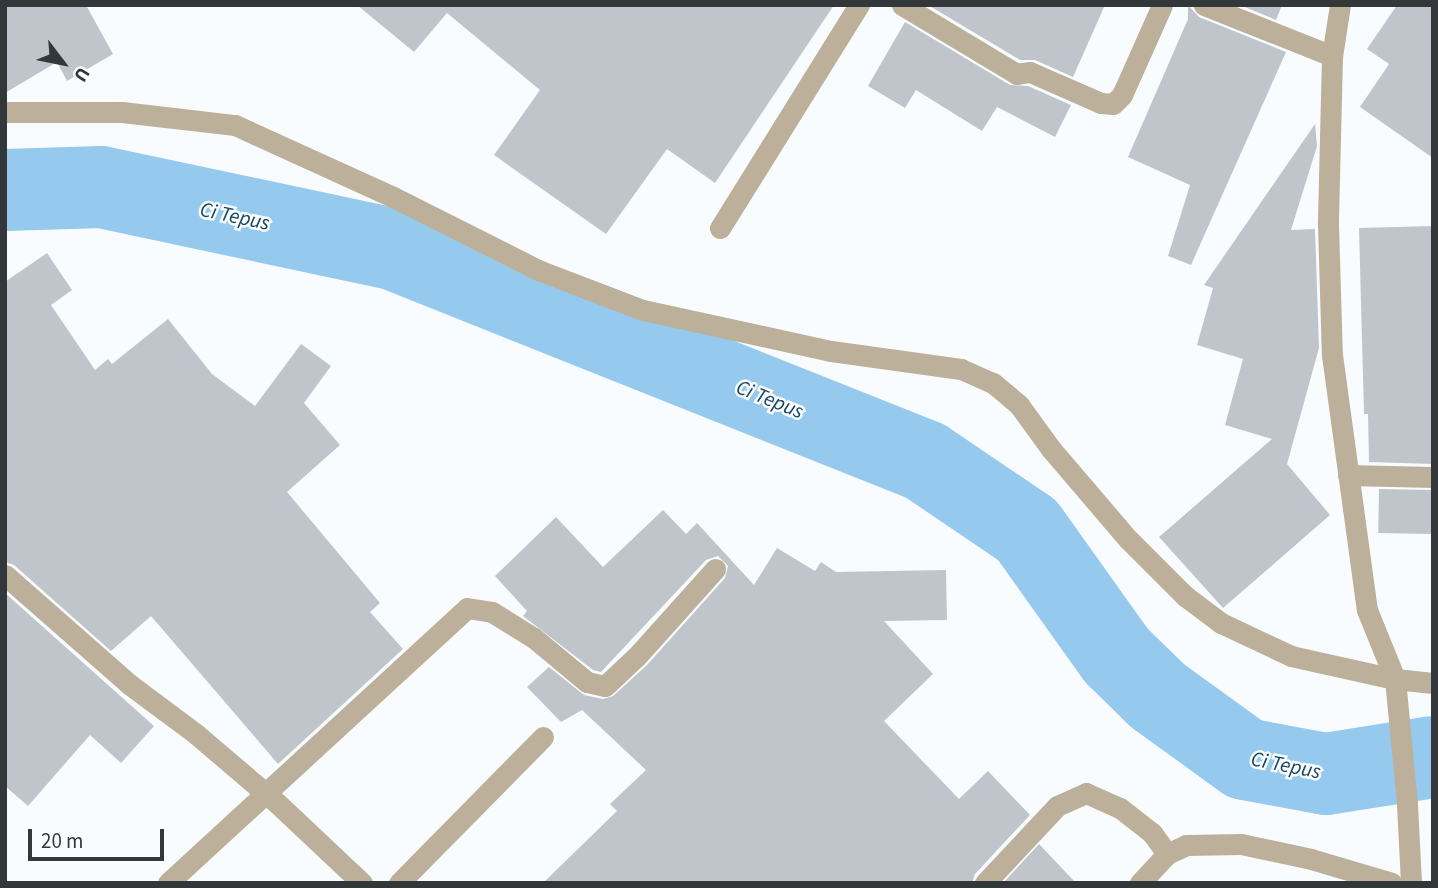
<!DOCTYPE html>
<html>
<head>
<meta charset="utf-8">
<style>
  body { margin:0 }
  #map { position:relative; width:1438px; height:888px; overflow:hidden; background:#f8fcff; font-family:"Source Sans 3",sans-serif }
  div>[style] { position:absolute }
  .river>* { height:82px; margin:-41px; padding:0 41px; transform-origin:41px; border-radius:41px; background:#95caee }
  .building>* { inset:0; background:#bfc5ca; transform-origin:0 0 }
  .street>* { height:21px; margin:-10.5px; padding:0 10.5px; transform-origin:10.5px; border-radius:10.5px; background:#bcb09a }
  span { translate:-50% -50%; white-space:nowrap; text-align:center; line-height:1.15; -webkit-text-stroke:5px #f8fcff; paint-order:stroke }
  .water-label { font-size:21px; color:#1a435c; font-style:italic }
  .frame { position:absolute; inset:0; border:7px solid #343739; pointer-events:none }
  .north { position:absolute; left:28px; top:28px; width:70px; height:70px; -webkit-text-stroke:5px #f8fcff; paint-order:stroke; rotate:122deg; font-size:19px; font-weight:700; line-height:28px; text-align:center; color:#343739 }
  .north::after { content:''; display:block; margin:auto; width:24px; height:32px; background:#343739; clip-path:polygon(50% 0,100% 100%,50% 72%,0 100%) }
  .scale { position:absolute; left:28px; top:829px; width:136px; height:32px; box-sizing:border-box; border:4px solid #343739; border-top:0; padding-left:9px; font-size:21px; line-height:24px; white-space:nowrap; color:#343739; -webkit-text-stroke:5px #f8fcff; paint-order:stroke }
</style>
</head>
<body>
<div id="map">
  <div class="river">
    <div style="left:5px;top:190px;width:96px;rotate:-1.8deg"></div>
    <div style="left:101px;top:187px;width:299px;rotate:12deg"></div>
    <div style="left:393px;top:249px;width:573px;rotate:21.73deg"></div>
    <div style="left:925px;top:461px;width:123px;rotate:34.1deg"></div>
    <div style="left:1027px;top:530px;width:155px;rotate:54.5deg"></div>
    <div style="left:1117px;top:656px;width:57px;rotate:44.3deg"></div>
    <div style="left:1158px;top:696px;width:107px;rotate:35.9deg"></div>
    <div style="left:1245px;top:759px;width:82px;rotate:10.5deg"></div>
    <div style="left:1326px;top:774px;width:108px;rotate:-9deg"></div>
  </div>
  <div class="building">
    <div style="clip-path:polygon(5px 5px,86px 5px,113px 54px,67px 81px,57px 62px,5px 93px)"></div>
    <div style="clip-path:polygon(357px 5px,834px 5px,715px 183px,667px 149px,606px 234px,494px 155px,540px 90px,447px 13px,414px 52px)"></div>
    <div style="clip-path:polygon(928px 5px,1105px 5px,1073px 77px,1035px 60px,1020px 60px)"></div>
    <div style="clip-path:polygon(1188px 5px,1199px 17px,1286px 52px,1191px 265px,1168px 256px,1190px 185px,1128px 157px,1188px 19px)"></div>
    <div style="clip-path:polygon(1240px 5px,1282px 5px,1276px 20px)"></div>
    <div style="clip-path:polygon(1397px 5px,1433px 5px,1433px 158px,1360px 107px,1389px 64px,1367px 49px)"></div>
    <div style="clip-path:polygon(905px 22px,1010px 85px,1028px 86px,1071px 105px,1055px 137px,997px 107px,982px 131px,916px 90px,905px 108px,868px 86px)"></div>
    <div style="clip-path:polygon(1315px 124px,1317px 146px,1291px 230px,1315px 229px,1319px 348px,1287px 464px,1330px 515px,1223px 608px,1159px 537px,1272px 439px,1225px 425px,1243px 359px,1197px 345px,1213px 288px,1204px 285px)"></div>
    <div style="clip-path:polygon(1433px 226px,1433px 464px,1369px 462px,1368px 414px,1364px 414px,1359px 228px)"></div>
    <div style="clip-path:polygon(47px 253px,72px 290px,51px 305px,95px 370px,108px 359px,112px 364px,168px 319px,212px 374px,255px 406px,301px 344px,331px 366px,304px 403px,340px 445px,287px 492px,380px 603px,370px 612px,403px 649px,278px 764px,151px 616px,111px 651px,14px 565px,5px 562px,5px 282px)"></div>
    <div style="left:1379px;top:489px;width:54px;height:44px;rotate:1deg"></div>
    <div style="clip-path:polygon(663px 510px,686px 534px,697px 523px,754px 585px,777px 548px,815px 571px,821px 562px,836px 572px,946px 570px,947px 620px,884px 621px,933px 674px,884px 721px,959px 799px,988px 771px,1030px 815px,975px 874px,972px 883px,543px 883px,617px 811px,610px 804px,646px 770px,582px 710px,561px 722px,527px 687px,549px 667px,584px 695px,603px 699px,613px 696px,647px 665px,725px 578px,728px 566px,718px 556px,706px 560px,601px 672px,593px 670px,523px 616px,527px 611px,495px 576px,556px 517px,603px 567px)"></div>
    <div style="clip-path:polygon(5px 593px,154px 726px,121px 763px,90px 735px,28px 806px,5px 786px)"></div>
    <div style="clip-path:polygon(1039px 844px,1076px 883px,1003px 883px)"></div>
  </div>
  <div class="street">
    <div style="left:902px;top:5px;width:134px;rotate:31deg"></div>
    <div style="left:1017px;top:74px;width:13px;rotate:-9deg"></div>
    <div style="left:1030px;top:72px;width:77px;rotate:23.6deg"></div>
    <div style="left:1101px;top:103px;width:12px;rotate:5deg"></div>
    <div style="left:1113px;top:104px;width:13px;rotate:-45deg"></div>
    <div style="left:1122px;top:95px;width:98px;rotate:-66deg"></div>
    <div style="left:1204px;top:5px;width:138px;rotate:21.7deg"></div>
    <div style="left:1340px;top:5px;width:52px;rotate:98.9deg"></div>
    <div style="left:1332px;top:56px;width:168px;rotate:91.4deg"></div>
    <div style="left:1328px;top:224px;width:131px;rotate:88.3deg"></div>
    <div style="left:1332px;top:355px;width:257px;rotate:82.2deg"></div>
    <div style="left:1367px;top:610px;width:74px;rotate:67.9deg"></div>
    <div style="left:1395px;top:679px;width:126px;rotate:84.5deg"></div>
    <div style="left:1407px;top:804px;width:79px;rotate:87.1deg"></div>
    <div style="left:5px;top:112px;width:117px"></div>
    <div style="left:122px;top:112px;width:114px;rotate:6.6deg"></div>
    <div style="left:235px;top:125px;width:174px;rotate:24.5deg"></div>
    <div style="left:393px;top:197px;width:162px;rotate:26.7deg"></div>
    <div style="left:538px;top:270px;width:112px;rotate:20.9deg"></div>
    <div style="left:643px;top:310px;width:192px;rotate:12.3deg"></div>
    <div style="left:831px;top:351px;width:131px;rotate:7.9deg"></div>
    <div style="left:961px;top:369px;width:35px;rotate:24deg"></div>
    <div style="left:993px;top:383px;width:34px;rotate:40deg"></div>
    <div style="left:1019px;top:405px;width:54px;rotate:54deg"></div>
    <div style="left:1051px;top:449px;width:118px;rotate:49.5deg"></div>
    <div style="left:1128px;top:539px;width:81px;rotate:45deg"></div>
    <div style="left:1185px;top:596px;width:45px;rotate:36.9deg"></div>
    <div style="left:1221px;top:623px;width:77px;rotate:25.2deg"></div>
    <div style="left:1291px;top:656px;width:107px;rotate:12.5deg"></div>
    <div style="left:1395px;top:679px;width:38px;rotate:6deg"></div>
    <div style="left:720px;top:228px;width:263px;rotate:-58.1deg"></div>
    <div style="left:1348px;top:475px;width:85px;rotate:1.3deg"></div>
    <div style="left:5px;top:575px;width:165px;rotate:41.3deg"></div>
    <div style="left:129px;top:684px;width:84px;rotate:36.7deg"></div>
    <div style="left:196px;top:734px;width:106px;rotate:40.4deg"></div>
    <div style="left:277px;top:803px;width:117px;rotate:43.3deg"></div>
    <div style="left:168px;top:883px;width:406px;rotate:-42.6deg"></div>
    <div style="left:467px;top:608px;width:25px;rotate:9deg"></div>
    <div style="left:492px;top:612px;width:49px;rotate:31.8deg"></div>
    <div style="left:534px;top:638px;width:69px;rotate:39.7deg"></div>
    <div style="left:587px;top:682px;width:18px;rotate:13deg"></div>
    <div style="left:605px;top:686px;width:44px;rotate:-43.2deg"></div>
    <div style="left:637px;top:656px;width:117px;rotate:-48.1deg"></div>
    <div style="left:399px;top:883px;width:205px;rotate:-45.4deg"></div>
    <div style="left:985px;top:883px;width:105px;rotate:-46.9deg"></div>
    <div style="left:1057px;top:806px;width:32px;rotate:-24deg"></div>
    <div style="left:1086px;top:793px;width:37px;rotate:24deg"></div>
    <div style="left:1120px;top:808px;width:41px;rotate:38deg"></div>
    <div style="left:1152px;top:833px;width:26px;rotate:54deg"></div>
    <div style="left:1140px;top:883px;width:40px;rotate:-47deg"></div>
    <div style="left:1167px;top:854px;width:21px;rotate:-25deg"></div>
    <div style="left:1186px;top:845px;width:55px;rotate:-1deg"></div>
    <div style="left:1241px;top:844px;width:72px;rotate:12.1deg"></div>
    <div style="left:1311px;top:859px;width:84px;rotate:16.5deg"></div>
  </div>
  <div class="water-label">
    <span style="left:235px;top:216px;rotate:12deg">Ci Tepus</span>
    <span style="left:770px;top:399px;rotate:22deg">Ci Tepus</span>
    <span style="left:1286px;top:765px;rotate:11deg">Ci Tepus</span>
  </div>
  <div class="frame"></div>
  <div class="north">U</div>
  <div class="scale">20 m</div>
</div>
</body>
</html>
